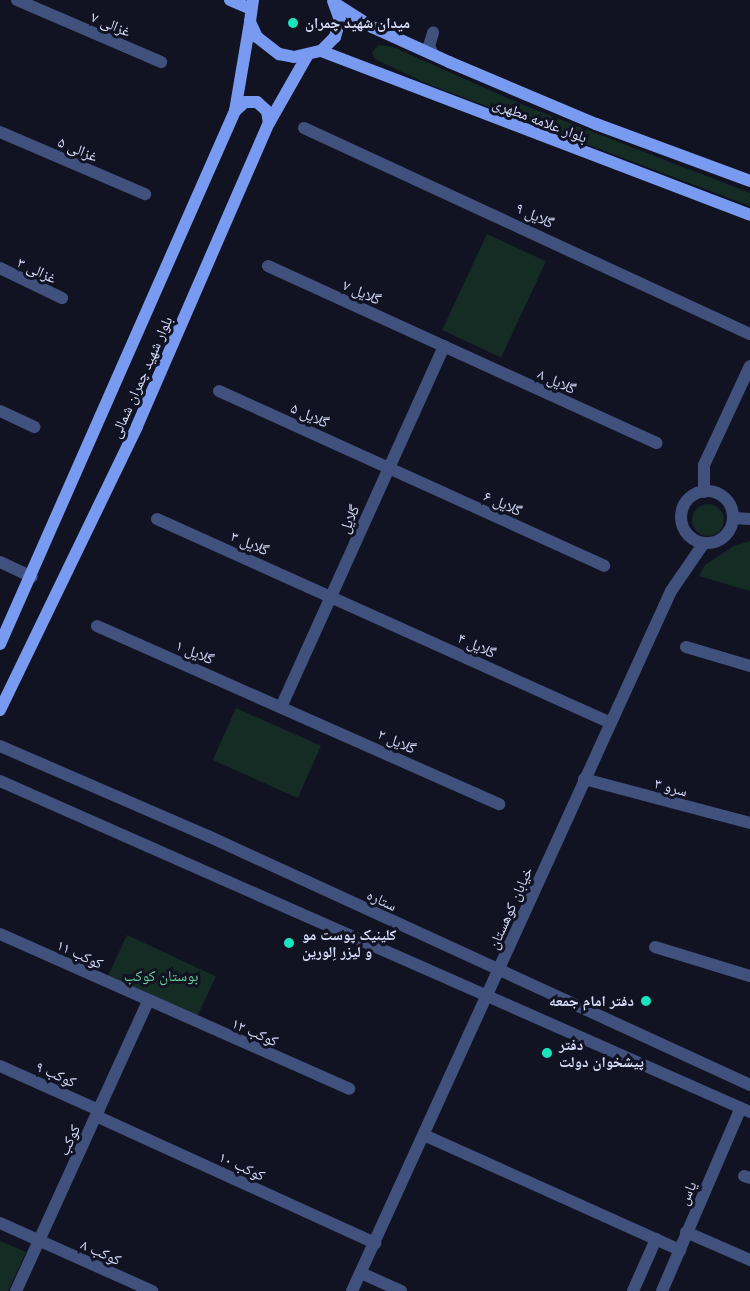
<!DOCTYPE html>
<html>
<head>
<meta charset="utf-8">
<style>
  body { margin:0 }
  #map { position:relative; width:750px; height:1291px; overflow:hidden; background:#111323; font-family:"Open Sans","Noto Naskh Arabic",sans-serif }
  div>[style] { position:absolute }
  .green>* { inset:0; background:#152c24; transform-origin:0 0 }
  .round { border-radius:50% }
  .minor>* { height:12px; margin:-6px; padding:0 6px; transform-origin:6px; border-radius:6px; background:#41517d }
  .tertiary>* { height:12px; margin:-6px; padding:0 6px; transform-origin:6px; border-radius:6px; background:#41517d }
  .tertiary>.ring { margin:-6px; padding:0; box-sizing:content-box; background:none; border:12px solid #41517d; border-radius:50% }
  .secondary>* { height:12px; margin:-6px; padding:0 6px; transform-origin:6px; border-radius:6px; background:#799af1 }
  .dots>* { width:16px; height:16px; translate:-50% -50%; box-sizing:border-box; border:3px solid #111323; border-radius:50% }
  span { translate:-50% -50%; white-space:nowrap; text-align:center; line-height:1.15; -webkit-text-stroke:6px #111323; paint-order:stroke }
  .poi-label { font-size:15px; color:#d7defb; font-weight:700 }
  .left { translate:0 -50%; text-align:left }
  .right { translate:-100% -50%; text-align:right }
  .street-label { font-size:15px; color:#d7defb }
  .park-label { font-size:15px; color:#6bd39a }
</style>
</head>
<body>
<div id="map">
  <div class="green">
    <div style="clip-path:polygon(379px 45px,393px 47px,523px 105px,750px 193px,750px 206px,423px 82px,375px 59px,372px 52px)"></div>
    <div style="left:487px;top:234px;width:65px;height:106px;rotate:25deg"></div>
    <div class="round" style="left:692px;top:504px;width:32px;height:32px"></div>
    <div style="clip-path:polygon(750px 541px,750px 591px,699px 576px,705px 565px,732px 547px)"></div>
    <div style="left:236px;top:708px;width:93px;height:57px;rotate:24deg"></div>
    <div style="left:127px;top:935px;width:98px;height:47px;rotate:25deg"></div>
    <div style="clip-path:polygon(0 1241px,26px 1252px,8px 1291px,0 1291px)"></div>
  </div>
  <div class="minor">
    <div style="left:17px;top:0;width:157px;rotate:23.3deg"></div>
    <div style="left:433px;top:54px;width:9px;rotate:-117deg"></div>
    <div style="left:429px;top:46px;width:14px;rotate:-73deg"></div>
    <div style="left:304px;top:128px;width:491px;rotate:24.8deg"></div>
    <div style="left:0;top:132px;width:158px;rotate:23.2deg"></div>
    <div style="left:268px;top:266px;width:427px;rotate:24.5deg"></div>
    <div style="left:0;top:268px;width:69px;rotate:25.8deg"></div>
    <div style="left:219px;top:391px;width:423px;rotate:24.4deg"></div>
    <div style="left:0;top:411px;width:38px;rotate:25deg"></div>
    <div style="left:704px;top:492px;width:27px;rotate:-90deg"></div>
    <div style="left:704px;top:465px;width:109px;rotate:-65.1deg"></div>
    <div style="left:157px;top:519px;width:497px;rotate:24.2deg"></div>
    <div style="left:97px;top:626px;width:440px;rotate:23.9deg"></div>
    <div style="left:686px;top:647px;width:67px;rotate:16.5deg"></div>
    <div style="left:282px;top:705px;width:394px;rotate:-65.7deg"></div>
    <div style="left:584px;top:779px;width:172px;rotate:14.8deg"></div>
    <div style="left:0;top:934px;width:382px;rotate:23.9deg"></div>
    <div style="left:655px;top:947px;width:99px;rotate:17deg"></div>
    <div style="left:0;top:1066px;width:108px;rotate:24deg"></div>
    <div style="left:96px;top:1116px;width:307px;rotate:24.5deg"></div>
    <div style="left:424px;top:1135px;width:281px;rotate:24.2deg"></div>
    <div style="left:744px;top:1176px;width:6px;rotate:18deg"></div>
    <div style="left:0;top:1223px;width:167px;rotate:24.1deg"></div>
    <div style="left:686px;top:1232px;width:70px;rotate:23.6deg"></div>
    <div style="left:361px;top:1273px;width:44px;rotate:24.2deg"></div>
    <div style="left:16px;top:1291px;width:319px;rotate:-65.5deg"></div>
    <div style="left:633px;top:1291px;width:57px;rotate:-66.1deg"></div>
    <div style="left:662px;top:1291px;width:199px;rotate:-66.7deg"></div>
  </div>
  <div class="tertiary">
    <div class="ring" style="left:681px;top:491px;width:40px;height:40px"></div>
    <div style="left:733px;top:518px;width:17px;rotate:3deg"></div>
    <div style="left:0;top:562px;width:35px;rotate:25deg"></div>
    <div style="left:0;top:746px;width:227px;rotate:23.4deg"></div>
    <div style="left:208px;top:836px;width:596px;rotate:24.67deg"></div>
    <div style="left:0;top:781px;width:820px;rotate:23.81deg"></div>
    <div style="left:352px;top:1291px;width:769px;rotate:-65.5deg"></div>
    <div style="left:671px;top:591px;width:58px;rotate:-55.5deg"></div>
  </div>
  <div class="secondary">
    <div style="left:230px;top:0;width:21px;rotate:23deg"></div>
    <div style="left:253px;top:0;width:22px;rotate:98deg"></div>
    <div style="left:250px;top:22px;width:17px;rotate:65deg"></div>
    <div style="left:257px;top:37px;width:28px;rotate:38deg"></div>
    <div style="left:279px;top:54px;width:15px;rotate:11deg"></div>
    <div style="left:294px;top:57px;width:28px;rotate:-13deg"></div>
    <div style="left:321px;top:51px;width:20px;rotate:-45deg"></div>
    <div style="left:335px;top:37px;width:18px;rotate:-74deg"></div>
    <div style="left:340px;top:20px;width:20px;rotate:-110deg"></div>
    <div style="left:336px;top:4px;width:43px;rotate:32.6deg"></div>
    <div style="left:372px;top:27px;width:85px;rotate:24.4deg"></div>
    <div style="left:449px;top:62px;width:160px;rotate:22.9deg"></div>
    <div style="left:596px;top:124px;width:164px;rotate:20.3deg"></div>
    <div style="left:321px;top:51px;width:459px;rotate:20.9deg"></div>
    <div style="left:235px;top:111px;width:13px;rotate:-42deg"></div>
    <div style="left:245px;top:102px;width:12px"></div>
    <div style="left:257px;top:102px;width:13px;rotate:42deg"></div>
    <div style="left:267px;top:111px;width:12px;rotate:81deg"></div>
    <div style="left:0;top:644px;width:583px;rotate:-66.21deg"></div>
    <div style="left:235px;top:111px;width:90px;rotate:-80.4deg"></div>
    <div style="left:0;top:710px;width:315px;rotate:-64.2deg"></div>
    <div style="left:137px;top:426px;width:331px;rotate:-66.5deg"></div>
    <div style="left:269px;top:123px;width:77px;rotate:-60.4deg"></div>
  </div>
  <div class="dots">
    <div style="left:293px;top:23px;background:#19e5bc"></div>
    <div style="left:289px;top:943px;background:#19e5bc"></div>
    <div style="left:646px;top:1001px;background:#19e5bc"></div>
    <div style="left:547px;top:1053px;background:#19e5bc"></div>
  </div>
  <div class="poi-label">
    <span class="left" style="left:305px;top:23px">میدان شهید چمران</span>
    <span class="left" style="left:302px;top:943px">کلینیک پوست مو<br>و لیزر اِلورین</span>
    <span class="right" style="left:634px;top:1001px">دفتر امام جمعه</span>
    <span class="left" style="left:559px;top:1053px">دفتر<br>پیشخوان دولت</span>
  </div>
  <div class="street-label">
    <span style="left:111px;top:24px;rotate:23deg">غزالی ۷</span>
    <span style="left:540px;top:120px;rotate:21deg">بلوار علامه مطهری</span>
    <span style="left:78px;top:149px;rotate:23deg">غزالی ۵</span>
    <span style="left:535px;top:215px;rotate:25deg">گلایل ۹</span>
    <span style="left:37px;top:270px;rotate:25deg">غزالی ۳</span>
    <span style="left:362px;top:292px;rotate:24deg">گلایل ۷</span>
    <span style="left:141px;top:377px;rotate:-66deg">بلوار شهید چمران شمالی</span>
    <span style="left:557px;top:381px;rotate:25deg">گلایل ۸</span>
    <span style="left:310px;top:415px;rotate:24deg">گلایل ۵</span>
    <span style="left:503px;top:503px;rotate:25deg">گلایل ۶</span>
    <span style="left:349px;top:519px;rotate:-66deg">گلایل</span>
    <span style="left:250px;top:543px;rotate:23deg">گلایل ۳</span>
    <span style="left:477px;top:645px;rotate:25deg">گلایل ۴</span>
    <span style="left:195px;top:652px;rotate:23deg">گلایل ۱</span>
    <span style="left:397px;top:741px;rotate:24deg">گلایل ۲</span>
    <span style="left:671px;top:787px;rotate:15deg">سرو ۳</span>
    <span style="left:382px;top:900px;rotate:25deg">ستاره</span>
    <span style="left:510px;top:908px;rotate:-66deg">خیابان کوهستان</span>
    <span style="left:80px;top:954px;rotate:25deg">کوکب ۱۱</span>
    <span style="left:255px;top:1032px;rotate:24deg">کوکب ۱۲</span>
    <span style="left:56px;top:1074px;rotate:24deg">کوکب ۹</span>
    <span style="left:69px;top:1140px;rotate:-65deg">کوکب</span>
    <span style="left:242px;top:1166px;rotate:25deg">کوکب ۱۰</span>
    <span style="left:687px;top:1193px;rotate:-66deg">یاس</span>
    <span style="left:101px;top:1252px;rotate:24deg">کوکب ۸</span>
  </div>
  <div class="park-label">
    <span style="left:161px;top:976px">بوستان کوکب</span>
  </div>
</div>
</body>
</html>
